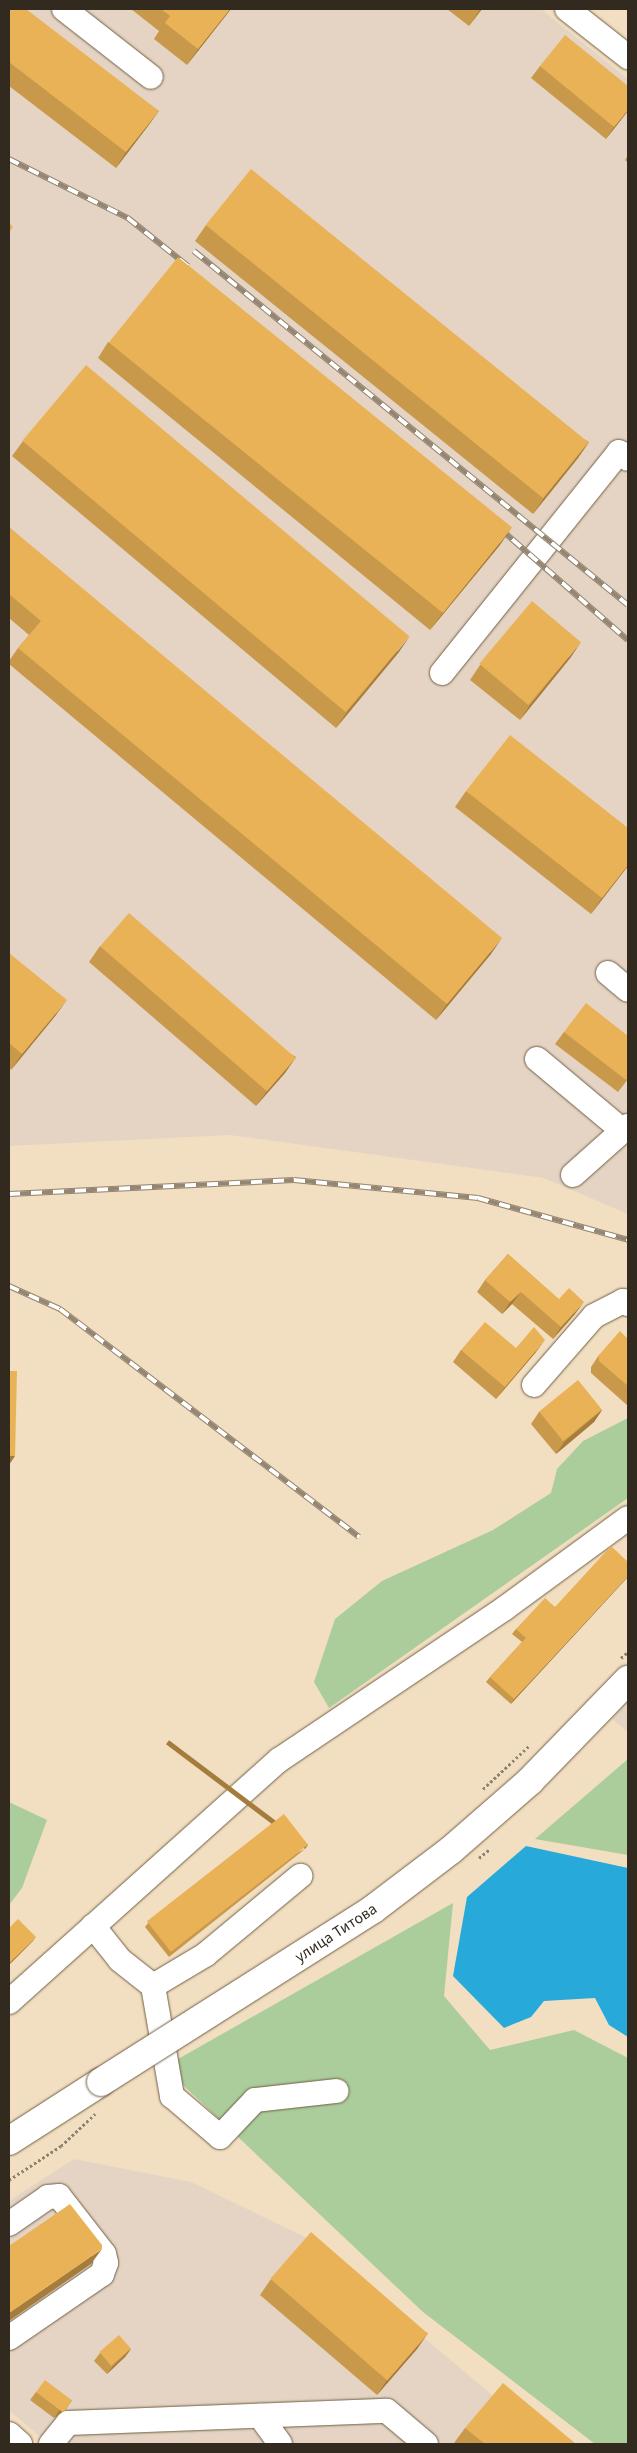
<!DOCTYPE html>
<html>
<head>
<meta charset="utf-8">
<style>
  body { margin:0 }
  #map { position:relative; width:637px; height:2453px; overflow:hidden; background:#f2dec1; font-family:"Source Sans 3",sans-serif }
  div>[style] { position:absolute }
  .industrial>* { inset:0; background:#e5d4c3 }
  .green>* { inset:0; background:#abcd9c }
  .water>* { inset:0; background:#27aad9 }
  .path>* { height:3px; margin-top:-1.5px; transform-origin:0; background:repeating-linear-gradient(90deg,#8f816e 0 2.5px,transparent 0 5px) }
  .roads { filter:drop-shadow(0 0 1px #705f46) drop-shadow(0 0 1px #705f46) }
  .minor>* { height:24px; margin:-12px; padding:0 12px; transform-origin:12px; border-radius:12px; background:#fff }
  .major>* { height:28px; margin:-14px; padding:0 14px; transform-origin:14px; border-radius:14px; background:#fff }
  .rail>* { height:5.5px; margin-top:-2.75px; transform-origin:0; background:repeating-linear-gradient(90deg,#fff 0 11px,#948672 0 22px); box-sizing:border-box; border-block:1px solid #948672 }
  .path-bridge>* { height:3px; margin-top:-1.5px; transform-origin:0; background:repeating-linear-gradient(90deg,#8f816e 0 2.5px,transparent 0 5px) }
  .bridges { filter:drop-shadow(0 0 1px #705f46) drop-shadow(0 0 1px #705f46) }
  .major-bridge>* { height:28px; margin:-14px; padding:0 14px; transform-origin:14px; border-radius:14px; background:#fff }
  .wall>* { inset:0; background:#c9994b }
  .shaded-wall>* { inset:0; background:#a47d3d; transform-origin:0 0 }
  .building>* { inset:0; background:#eab257; transform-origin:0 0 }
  span { translate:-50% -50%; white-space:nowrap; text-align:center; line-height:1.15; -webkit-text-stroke:5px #fff; paint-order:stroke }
  .street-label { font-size:16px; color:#322a1f }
  .frame { position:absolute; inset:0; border:10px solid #322a1f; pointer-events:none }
</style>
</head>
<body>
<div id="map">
  <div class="industrial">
    <div style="clip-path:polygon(9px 9px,541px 9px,628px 79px,628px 1214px,544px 1178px,230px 1135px,9px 1146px)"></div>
    <div style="clip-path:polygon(628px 1700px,628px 1732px,612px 1719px)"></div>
    <div style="clip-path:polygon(74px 2159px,191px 2182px,305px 2237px,550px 2444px,49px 2444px,9px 2410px,9px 2201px)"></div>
  </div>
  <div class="green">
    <div style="clip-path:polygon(628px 1418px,628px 1498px,329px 1708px,314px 1682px,335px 1619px,382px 1581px,493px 1530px,551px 1493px,557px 1469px,583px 1441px)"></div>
    <div style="clip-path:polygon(628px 1759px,628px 1855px,535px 1839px)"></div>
    <div style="clip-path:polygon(9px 1802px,47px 1820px,22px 1888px,9px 1905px)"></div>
    <div style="clip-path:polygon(453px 1903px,444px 1996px,490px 2050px,574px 2030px,628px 2058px,628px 2444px,595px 2444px,423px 2312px,164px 2067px)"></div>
  </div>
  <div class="water">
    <div style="clip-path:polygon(526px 1846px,628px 1868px,628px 2037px,609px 2025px,595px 1998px,544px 2001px,531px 2017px,504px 2028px,453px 1976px,467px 1897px)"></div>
  </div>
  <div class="path">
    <div style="left:9px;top:2180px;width:62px;rotate:-33.2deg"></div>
    <div style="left:61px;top:2146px;width:47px;rotate:-43.3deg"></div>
  </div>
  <div class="roads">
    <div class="minor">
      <div style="left:64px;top:9px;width:110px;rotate:38deg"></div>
      <div style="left:567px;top:9px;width:78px;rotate:38.2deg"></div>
      <div style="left:442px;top:673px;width:283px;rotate:-51.3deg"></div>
      <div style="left:619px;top:452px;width:11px;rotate:38deg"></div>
      <div style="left:608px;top:973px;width:26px;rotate:40deg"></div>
      <div style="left:537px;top:1059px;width:112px;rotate:39.9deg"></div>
      <div style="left:573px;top:1175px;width:74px;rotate:-41.7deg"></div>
      <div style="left:534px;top:1385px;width:91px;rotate:-49deg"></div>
      <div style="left:594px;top:1316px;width:33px;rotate:-27deg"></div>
      <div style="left:623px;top:1301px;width:6px;rotate:31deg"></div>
      <div style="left:93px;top:1926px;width:43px;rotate:51.5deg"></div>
      <div style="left:120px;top:1960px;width:42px;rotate:38.2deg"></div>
      <div style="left:153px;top:1986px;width:61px;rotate:-30.8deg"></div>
      <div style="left:205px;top:1955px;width:124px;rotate:-39.7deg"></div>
      <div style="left:153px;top:1986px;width:112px;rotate:80.2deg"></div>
      <div style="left:172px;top:2096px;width:63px;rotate:40.5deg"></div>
      <div style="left:220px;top:2137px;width:51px;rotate:-46.6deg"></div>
      <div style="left:255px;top:2100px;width:82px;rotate:-6.3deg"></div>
      <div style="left:9px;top:2002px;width:363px;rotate:-41.9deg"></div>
      <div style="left:279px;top:1760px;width:272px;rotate:-33.9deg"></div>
      <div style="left:505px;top:1608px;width:152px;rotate:-36.2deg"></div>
      <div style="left:9px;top:2224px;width:47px;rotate:-34.7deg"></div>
      <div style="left:48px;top:2197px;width:11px;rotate:-5deg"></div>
      <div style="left:59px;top:2196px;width:73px;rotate:52.2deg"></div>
      <div style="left:104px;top:2254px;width:9px;rotate:77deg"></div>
      <div style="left:106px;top:2263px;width:12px;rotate:110deg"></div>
      <div style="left:102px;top:2274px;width:113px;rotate:145.5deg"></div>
      <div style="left:260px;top:2416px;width:34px;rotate:54deg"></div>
      <div style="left:9px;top:2434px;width:15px;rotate:42deg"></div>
      <div style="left:51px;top:2444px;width:27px;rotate:-51deg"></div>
      <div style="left:68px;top:2423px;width:319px;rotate:-2.2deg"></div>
      <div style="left:387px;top:2411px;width:51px;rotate:40.2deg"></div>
    </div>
    <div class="major">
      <div style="left:9px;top:2141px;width:109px;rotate:-32.7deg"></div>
    </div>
  </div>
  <div class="rail">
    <div style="left:9px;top:159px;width:133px;rotate:26.4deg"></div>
    <div style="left:128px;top:218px;width:77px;rotate:38.7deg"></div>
    <div style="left:194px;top:251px;width:560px;rotate:39.2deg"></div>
    <div style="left:496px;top:525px;width:175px;rotate:41.1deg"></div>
    <div style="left:9px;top:1194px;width:285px;rotate:-2.8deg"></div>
    <div style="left:294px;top:1180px;width:185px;rotate:5.6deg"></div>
    <div style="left:478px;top:1198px;width:156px;rotate:15.6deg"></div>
    <div style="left:9px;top:1286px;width:56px;rotate:24.3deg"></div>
    <div style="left:60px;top:1309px;width:376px;rotate:37.3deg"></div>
  </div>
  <div class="path-bridge">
    <div style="left:621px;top:1658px;width:9px;rotate:-41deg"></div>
    <div style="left:483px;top:1789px;width:64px;rotate:-43.1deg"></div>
    <div style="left:479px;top:1858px;width:14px;rotate:-39deg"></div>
  </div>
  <div class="bridges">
    <div class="major-bridge">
      <div style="left:101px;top:2082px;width:321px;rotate:-32.4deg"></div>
      <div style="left:372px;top:1910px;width:99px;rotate:-37.2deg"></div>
      <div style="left:451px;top:1850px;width:105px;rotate:-41.1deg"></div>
      <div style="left:530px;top:1781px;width:141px;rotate:-45.9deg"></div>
    </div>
  </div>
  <div class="wall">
    <div style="clip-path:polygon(9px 9px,159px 111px,148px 126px,116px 168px,9px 86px)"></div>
    <div style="clip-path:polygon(131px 9px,231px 9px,187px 65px,154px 39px,159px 31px)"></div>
    <div style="clip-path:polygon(447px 9px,482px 9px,469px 26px)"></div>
    <div style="clip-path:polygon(540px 66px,628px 111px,606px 139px,531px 78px)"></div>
    <div style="clip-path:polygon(628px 155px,628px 163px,625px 160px)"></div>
    <div style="clip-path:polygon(206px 225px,589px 442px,578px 458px,533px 514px,195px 241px)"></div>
    <div style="clip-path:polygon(108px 342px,500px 545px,430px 630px,98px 358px)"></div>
    <div style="clip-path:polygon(23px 441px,399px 652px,336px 728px,12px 456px)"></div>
    <div style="clip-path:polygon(9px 527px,491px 954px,436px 1020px,9px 664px,9px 661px,18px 648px,29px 635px,9px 618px)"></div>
    <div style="clip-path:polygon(571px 657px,520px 720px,470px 680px,480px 665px)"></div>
    <div style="clip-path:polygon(466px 791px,628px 866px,591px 914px,455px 807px)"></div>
    <div style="clip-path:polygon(100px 946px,296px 1057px,285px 1073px,256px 1106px,89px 962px)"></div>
    <div style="clip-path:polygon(9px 953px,56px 1015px,11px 1070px,9px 1067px)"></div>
    <div style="clip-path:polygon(564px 1032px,628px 1036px,628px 1079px,618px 1092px,555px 1044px)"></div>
    <div style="clip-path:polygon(508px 1254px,575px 1314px,553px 1339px,512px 1304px,502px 1314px,477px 1292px,485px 1280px)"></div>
    <div style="clip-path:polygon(628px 1339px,628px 1406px,591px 1373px,591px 1367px,599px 1355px)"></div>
    <div style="clip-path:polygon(516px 1348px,536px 1352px,496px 1399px,453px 1362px,461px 1350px)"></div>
    <div style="clip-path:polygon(602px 1410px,594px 1422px,556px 1454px,531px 1424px,539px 1412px)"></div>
    <div style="clip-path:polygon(628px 1562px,511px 1704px,486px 1682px,490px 1677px,522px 1642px,512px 1634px,516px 1629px,555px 1607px)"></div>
    <div style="clip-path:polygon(305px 1849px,169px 1957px,145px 1927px,148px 1923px)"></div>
    <div style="clip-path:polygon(271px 2279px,428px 2333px,417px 2349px,377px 2395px,260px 2295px)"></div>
    <div style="clip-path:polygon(131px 2349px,125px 2357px,107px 2374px,94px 2361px,100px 2353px)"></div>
    <div style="clip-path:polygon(36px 2392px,72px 2400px,66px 2409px,54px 2418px,30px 2400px)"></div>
    <div style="clip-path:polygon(465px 2428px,576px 2444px,456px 2444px,454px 2443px)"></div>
  </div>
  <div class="shaded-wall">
    <div style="clip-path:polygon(230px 9px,231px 9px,187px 65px,198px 49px)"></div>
    <div style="clip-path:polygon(481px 9px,482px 9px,469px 26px,480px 10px)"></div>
    <div style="clip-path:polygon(628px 110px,628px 111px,606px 139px,614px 127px)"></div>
    <div style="clip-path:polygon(159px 111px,148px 126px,116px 168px,126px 152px)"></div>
    <div style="clip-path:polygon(589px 442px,578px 458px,533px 514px,544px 498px)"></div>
    <div style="clip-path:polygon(511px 529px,500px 545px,430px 630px,441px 615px)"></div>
    <div style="clip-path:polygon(410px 636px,399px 652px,336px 728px,347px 712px)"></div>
    <div style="clip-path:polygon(581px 642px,571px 657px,520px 720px,530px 705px)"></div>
    <div style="clip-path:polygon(628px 865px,628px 866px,591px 914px,602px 898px)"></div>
    <div style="clip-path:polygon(502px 938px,491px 954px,436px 1020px,447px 1004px)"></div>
    <div style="clip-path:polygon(67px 1000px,56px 1015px,11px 1070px,22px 1054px)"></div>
    <div style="clip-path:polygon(296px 1057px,285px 1073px,256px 1106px,267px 1091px)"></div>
    <div style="clip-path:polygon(521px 1292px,512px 1304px,502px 1314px,510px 1302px)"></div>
    <div style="clip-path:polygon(584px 1302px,575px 1314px,553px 1339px,561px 1327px)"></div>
    <div style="clip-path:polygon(545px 1340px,536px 1352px,496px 1399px,505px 1387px)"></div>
    <div style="clip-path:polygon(602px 1410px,594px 1422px,556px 1454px,564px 1442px)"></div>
    <div style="clip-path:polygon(9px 1456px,15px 1456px,9px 1465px)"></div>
    <div style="clip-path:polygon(628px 1576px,628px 1577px,511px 1704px,514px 1699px)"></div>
    <div style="left:308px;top:1845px;width:5px;height:174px;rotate:127deg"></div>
    <div style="clip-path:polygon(36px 1937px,33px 1941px,9px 1965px,9px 1963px)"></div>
    <div style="clip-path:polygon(102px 2249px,91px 2264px,9px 2321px,9px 2313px)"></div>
    <div style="clip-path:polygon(428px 2333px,417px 2349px,377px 2395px,387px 2380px)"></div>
    <div style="clip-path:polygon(131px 2349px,125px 2357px,107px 2374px,113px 2366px)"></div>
    <div style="clip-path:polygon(72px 2400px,66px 2409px,54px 2418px,60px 2410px)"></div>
  </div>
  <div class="building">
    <div style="clip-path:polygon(9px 9px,26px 9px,159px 111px,126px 152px,9px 62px)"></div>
    <div style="clip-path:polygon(161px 9px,230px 9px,198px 49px,165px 23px,170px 16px)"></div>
    <div style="clip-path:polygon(565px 35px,628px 86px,628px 110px,614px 127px,540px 66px)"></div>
    <div style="left:251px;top:169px;width:434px;height:72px;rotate:39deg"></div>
    <div style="clip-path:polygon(9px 223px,13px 227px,9px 233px)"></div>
    <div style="left:178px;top:257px;width:430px;height:110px;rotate:39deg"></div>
    <div style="left:86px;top:365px;width:422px;height:99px;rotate:40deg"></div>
    <div style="clip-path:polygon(9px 527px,502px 938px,447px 1004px,18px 648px,41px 621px,9px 594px)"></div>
    <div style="left:532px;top:601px;width:64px;height:82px;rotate:40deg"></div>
    <div style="clip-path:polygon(510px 735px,628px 828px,628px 865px,602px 898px,466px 791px)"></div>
    <div style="left:129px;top:913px;width:221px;height:44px;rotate:41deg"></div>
    <div style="clip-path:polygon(9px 953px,67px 1000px,22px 1054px,9px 1043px)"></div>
    <div style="clip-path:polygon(586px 1003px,628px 1036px,628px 1078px,626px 1080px,564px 1032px)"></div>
    <div style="clip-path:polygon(508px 1254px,559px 1299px,569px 1288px,584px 1302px,561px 1327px,521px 1292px,510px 1302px,485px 1280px)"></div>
    <div style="clip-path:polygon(485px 1322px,516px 1348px,534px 1327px,545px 1340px,505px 1387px,461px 1350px)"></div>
    <div style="clip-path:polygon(620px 1331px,628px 1339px,628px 1386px,599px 1361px,599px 1355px)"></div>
    <div style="clip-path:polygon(9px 1371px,17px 1371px,15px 1456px,9px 1456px)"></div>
    <div style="left:578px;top:1380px;width:38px;height:50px;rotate:51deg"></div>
    <div style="clip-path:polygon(611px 1546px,628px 1562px,628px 1576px,514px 1699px,490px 1677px,526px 1638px,516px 1629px,545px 1598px,555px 1607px)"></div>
    <div style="left:284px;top:1814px;width:39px;height:174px;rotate:52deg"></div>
    <div style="clip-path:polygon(18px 1919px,36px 1937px,9px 1963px,9px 1928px)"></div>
    <div style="clip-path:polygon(70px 2204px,102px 2245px,102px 2249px,9px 2313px,9px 2246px)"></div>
    <div style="left:311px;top:2232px;width:155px;height:62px;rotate:41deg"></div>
    <div style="left:119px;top:2335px;width:18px;height:26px;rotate:49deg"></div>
    <div style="left:45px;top:2380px;width:34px;height:15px;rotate:37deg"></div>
    <div style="clip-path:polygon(503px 2383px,576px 2444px,485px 2444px,465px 2428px)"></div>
  </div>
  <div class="street-label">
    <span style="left:336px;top:1933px;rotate:-33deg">улица Титова</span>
  </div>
  <div class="frame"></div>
</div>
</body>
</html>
